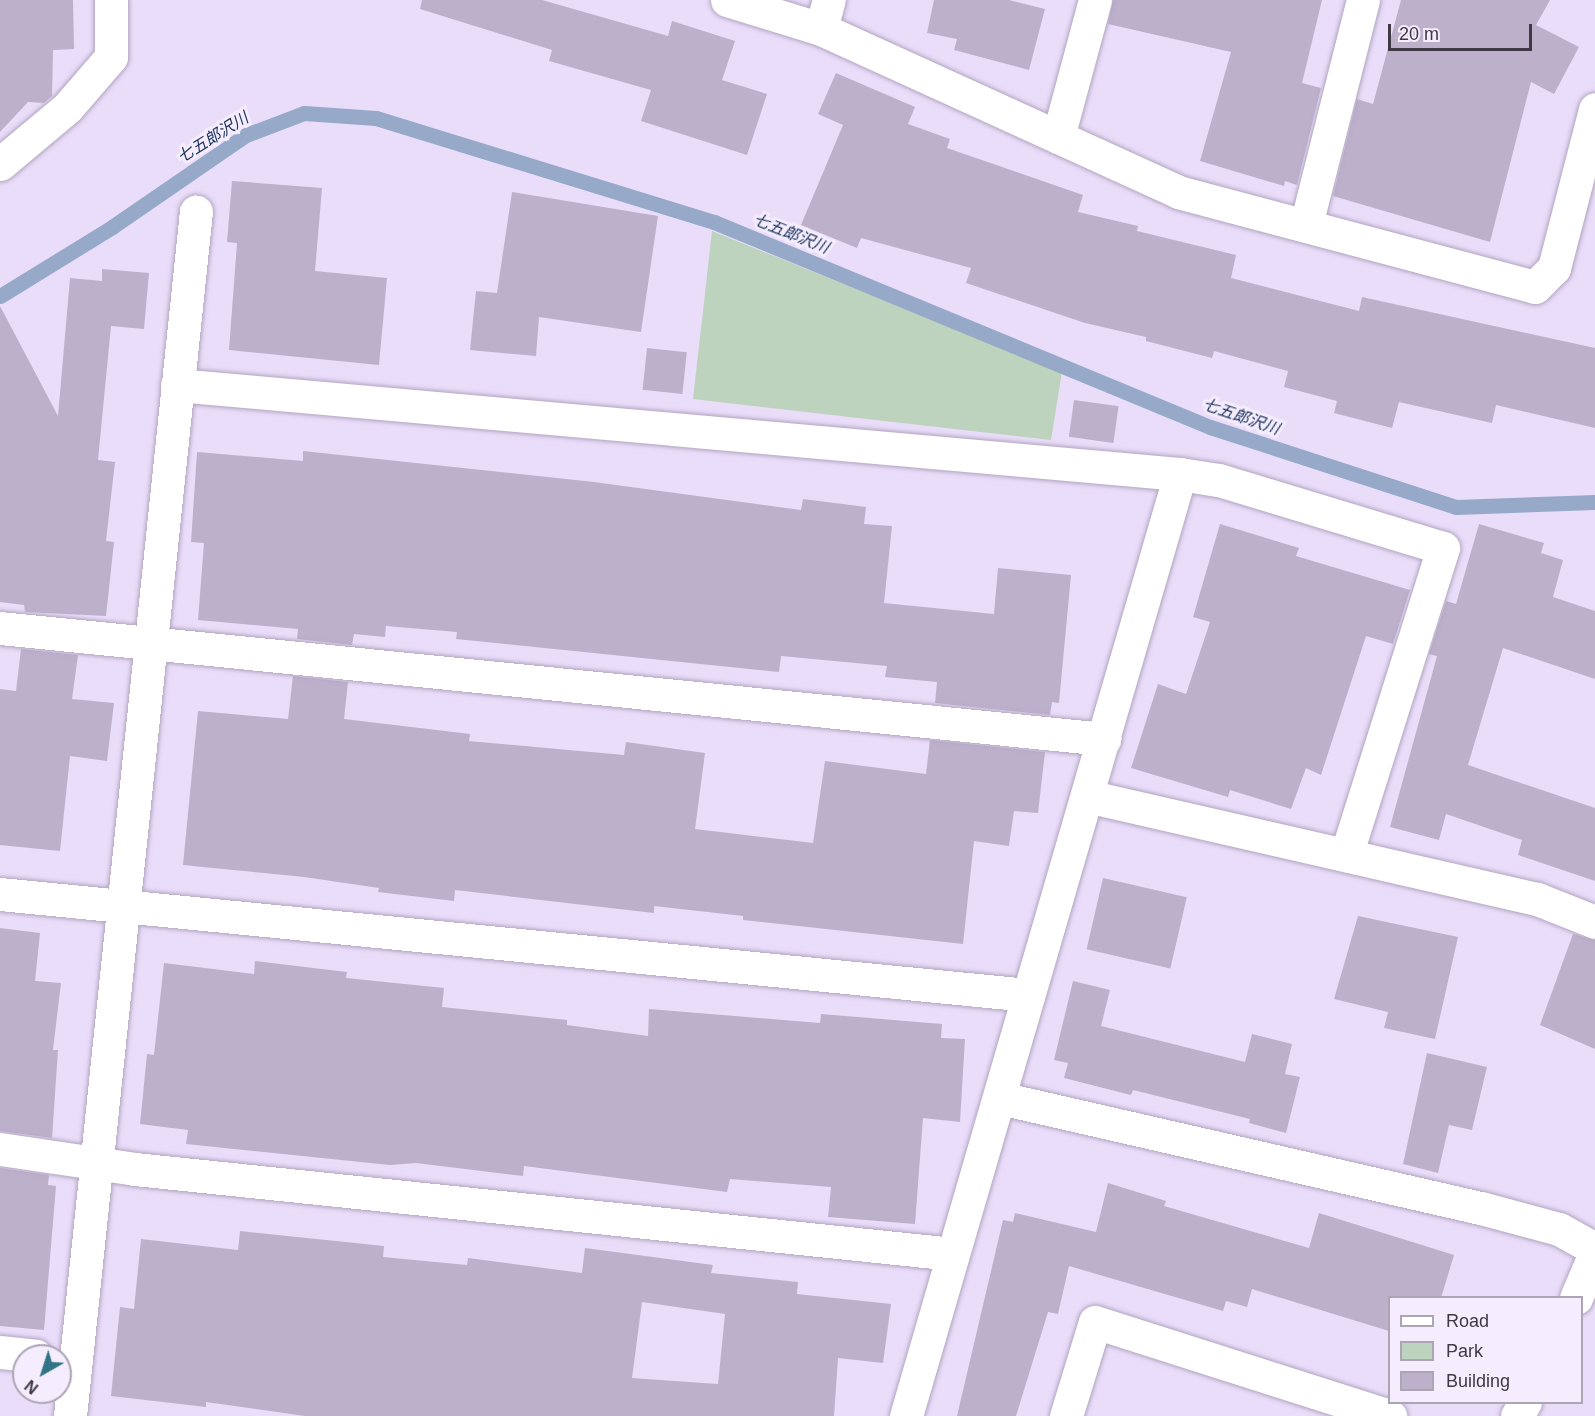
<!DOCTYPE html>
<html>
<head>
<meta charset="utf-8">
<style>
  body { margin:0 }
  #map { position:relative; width:1595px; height:1416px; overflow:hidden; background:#eaddfa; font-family:Arial,"Noto Sans JP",sans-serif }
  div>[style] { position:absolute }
  .green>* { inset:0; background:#bdd3be }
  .stream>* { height:15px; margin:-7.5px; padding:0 7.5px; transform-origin:7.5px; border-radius:7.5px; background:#96a9c8 }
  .building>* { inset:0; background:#bdb0cb; transform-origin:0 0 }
  .roads { filter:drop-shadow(0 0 2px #b1a5c0) drop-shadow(0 0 2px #b1a5c0) }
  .street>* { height:33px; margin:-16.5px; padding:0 16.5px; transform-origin:16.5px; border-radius:16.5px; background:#fff }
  span { translate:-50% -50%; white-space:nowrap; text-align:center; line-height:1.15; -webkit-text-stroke:6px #f5edfe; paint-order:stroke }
  .water-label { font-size:16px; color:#173159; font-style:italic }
  .legend { position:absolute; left:1388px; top:1296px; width:195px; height:108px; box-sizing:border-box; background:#f5edfe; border:2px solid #aca5b4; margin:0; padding:8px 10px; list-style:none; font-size:18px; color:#3e3944 }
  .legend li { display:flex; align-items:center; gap:12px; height:30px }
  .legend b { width:30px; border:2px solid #aca5b4 }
  .north { position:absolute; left:12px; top:1344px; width:60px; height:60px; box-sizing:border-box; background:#f5edfe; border:2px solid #aca5b4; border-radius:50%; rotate:219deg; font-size:16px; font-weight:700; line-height:24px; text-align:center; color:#3e3944 }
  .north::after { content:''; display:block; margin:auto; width:21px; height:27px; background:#317485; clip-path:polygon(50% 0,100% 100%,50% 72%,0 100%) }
  .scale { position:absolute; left:1388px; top:24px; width:144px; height:27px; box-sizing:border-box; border:3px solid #3e3944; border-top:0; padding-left:8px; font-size:18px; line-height:21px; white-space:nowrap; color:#3e3944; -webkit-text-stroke:4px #f5edfe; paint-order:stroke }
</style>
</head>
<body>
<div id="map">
  <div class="green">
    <div style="clip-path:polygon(712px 231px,1062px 372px,1051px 440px,693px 399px)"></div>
  </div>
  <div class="stream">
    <div style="left:0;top:296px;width:132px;rotate:-31.6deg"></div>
    <div style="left:112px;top:227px;width:163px;rotate:-34.5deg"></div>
    <div style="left:246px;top:135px;width:62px;rotate:-20.8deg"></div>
    <div style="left:304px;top:113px;width:72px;rotate:4deg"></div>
    <div style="left:376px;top:118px;width:354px;rotate:17.1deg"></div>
    <div style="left:714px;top:222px;width:537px;rotate:22.46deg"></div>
    <div style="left:1210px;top:427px;width:259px;rotate:18deg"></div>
    <div style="left:1456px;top:507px;width:139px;rotate:-2.1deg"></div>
  </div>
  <div class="building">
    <div style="clip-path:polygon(0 0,73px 0,74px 49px,53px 50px,52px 96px,44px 103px,28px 102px,0 132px)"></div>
    <div style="clip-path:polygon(422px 0,542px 0,668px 36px,672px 21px,735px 41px,722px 80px,767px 94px,747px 155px,641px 121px,651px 90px,549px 61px,552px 50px,420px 9px)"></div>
    <div style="clip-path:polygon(934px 0,1009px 0,1045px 9px,1029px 70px,954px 50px,957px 39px,927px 33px)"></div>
    <div style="clip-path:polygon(1113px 0,1322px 0,1302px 83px,1321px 88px,1297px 185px,1285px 181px,1284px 186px,1200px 161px,1231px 52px,1108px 24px)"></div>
    <div style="clip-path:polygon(1401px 0,1550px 0,1536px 25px,1579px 47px,1554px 94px,1531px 82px,1490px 242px,1333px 196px,1357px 99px,1373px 104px)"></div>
    <div style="clip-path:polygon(836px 73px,915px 107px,908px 124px,950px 139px,947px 148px,1083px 195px,1078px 212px,1138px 226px,1137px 231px,1236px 255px,1231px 278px,1359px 311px,1362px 297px,1595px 348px,1595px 428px,1496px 405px,1492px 423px,1399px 402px,1392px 428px,1334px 413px,1337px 401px,1284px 387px,1288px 371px,1214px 351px,1212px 358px,1146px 341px,1146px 337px,1085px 323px,966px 283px,971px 268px,861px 238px,857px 248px,801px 225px,843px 125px,818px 114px)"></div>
    <div style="clip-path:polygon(232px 181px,322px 188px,315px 271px,387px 278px,379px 365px,229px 350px,237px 243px,227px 242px)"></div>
    <div style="clip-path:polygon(512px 192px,658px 216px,641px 332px,539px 317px,536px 356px,470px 350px,476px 291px,497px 293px)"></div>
    <div style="clip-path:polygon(102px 269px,149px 273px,144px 329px,111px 326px,98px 460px,115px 462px,106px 541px,114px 542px,106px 616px,25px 612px,24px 605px,0 602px,0 306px,58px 416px,70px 278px,102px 281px)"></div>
    <div style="left:647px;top:348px;width:40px;height:42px;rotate:6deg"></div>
    <div style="left:1074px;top:400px;width:45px;height:37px;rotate:8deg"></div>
    <div style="clip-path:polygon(303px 451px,594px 482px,801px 510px,803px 499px,866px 507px,864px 524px,892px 526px,884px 603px,994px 614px,998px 568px,1071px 575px,1059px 703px,1052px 702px,1050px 715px,935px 703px,937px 682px,885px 677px,887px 666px,781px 656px,779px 672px,456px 639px,457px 632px,386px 626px,385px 637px,354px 634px,352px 645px,297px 639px,298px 629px,198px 620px,204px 543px,191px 542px,197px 452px,303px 461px)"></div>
    <div style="clip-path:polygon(1220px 524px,1299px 548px,1296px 556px,1410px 590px,1393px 644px,1366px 636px,1321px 775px,1306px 768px,1291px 809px,1230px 790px,1228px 797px,1131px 768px,1158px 684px,1186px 694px,1210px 622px,1193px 617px)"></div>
    <div style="clip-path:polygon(1479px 524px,1544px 543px,1541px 553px,1563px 560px,1553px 597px,1595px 611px,1595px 679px,1503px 648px,1468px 765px,1595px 808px,1595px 881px,1518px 855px,1522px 840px,1446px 814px,1439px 840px,1390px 827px,1437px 656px,1429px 654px,1446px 601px,1456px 604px)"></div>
    <div style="clip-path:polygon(21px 649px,78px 655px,72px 699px,114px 703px,107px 761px,70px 756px,60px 851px,0 845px,0 689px,16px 691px)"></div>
    <div style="clip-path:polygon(293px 676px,348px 682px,344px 719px,470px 734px,469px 741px,624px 755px,626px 742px,705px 753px,695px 829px,813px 843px,825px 761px,926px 774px,930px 740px,1045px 752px,1038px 813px,1014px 811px,1009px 846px,974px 841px,963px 944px,743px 920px,743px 916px,654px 906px,654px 913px,455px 890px,454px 901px,378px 892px,379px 888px,304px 877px,183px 865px,198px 711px,288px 719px)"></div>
    <div style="left:1103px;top:878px;width:86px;height:73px;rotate:13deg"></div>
    <div style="clip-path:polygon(1358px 916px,1458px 937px,1435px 1039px,1384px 1028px,1388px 1012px,1334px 999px)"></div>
    <div style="clip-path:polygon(0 928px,40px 933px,35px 981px,61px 983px,53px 1050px,58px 1050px,52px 1138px,0 1131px)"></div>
    <div style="clip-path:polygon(1573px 934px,1595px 940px,1595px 1049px,1540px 1025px)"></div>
    <div style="clip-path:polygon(255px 961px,347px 972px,346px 978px,444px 988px,442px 1007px,567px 1020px,567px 1025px,648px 1036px,649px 1009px,820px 1023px,821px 1014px,942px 1024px,941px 1038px,965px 1039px,960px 1122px,923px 1118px,915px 1224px,828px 1217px,831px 1187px,730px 1179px,727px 1192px,524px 1166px,523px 1176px,416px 1163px,390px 1165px,186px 1144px,188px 1130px,140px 1124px,147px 1054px,154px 1055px,164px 963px,254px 974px)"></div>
    <div style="clip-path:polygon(1073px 981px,1110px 990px,1101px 1026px,1245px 1062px,1252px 1034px,1292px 1044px,1285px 1074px,1300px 1077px,1286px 1133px,1249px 1123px,1250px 1119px,1133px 1090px,1131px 1095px,1064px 1078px,1068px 1063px,1054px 1060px)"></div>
    <div style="clip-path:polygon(1427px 1053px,1487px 1067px,1472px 1130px,1449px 1125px,1438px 1173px,1403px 1164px)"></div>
    <div style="clip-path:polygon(0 1168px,49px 1175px,48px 1185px,56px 1186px,44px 1330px,0 1326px)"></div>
    <div style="clip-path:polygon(1108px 1183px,1166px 1201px,1164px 1206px,1309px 1248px,1319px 1213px,1454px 1255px,1441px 1298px,1389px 1298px,1389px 1331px,1252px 1289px,1247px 1307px,1226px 1301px,1223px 1311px,1069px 1266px,1058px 1314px,1048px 1312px,1016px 1416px,957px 1416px,1003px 1220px,1013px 1222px,1015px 1213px,1096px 1232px)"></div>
    <div style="clip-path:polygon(evenodd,240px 1231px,384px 1246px,383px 1257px,467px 1265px,468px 1258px,582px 1273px,585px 1248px,713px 1265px,711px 1273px,798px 1282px,797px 1294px,891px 1304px,883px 1363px,838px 1358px,834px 1416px,305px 1416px,206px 1402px,206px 1407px,111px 1396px,120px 1307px,134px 1309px,141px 1239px,238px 1250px,240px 1231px,642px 1302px,725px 1314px,718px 1384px,632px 1378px,642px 1302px)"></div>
  </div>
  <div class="roads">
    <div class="street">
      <div style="left:727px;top:0;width:98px;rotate:17.1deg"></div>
      <div style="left:821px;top:29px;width:392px;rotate:24.5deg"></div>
      <div style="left:1178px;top:192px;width:369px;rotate:14.9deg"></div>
      <div style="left:1535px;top:287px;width:27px;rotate:-45deg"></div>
      <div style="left:1554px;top:268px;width:164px;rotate:-75.5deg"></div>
      <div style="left:821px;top:29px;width:30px;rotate:-75deg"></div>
      <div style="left:1058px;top:137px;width:142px;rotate:-74.9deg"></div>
      <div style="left:0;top:164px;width:87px;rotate:-39.9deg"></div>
      <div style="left:67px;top:108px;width:67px;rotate:-49.2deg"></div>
      <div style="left:111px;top:57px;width:57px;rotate:-90deg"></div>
      <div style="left:1306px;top:225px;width:232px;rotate:-75.8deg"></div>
      <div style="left:177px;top:385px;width:1007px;rotate:5.07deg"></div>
      <div style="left:1180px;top:474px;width:39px;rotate:9deg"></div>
      <div style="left:1219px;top:480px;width:234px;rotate:16.9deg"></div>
      <div style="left:1443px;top:548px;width:322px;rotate:107.5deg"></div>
      <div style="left:0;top:628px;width:1110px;rotate:5.74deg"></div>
      <div style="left:1087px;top:796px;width:462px;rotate:12.9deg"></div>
      <div style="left:1537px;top:899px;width:62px;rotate:21.6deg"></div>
      <div style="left:0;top:894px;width:1033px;rotate:5.61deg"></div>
      <div style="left:1000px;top:1098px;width:493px;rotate:12.9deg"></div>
      <div style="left:1481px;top:1208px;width:81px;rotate:15.1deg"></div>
      <div style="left:1559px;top:1229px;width:41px;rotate:29.1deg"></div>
      <div style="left:0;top:1149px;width:136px;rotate:8.4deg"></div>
      <div style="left:135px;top:1169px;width:822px;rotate:5.93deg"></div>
      <div style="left:1576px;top:1298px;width:49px;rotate:-67.1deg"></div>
      <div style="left:0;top:1352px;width:36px;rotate:6deg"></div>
      <div style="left:70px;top:1416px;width:1211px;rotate:-84.03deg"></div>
      <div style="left:906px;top:1416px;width:981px;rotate:-73.78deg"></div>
      <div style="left:1066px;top:1416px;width:98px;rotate:-72.9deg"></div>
      <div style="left:1095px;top:1322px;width:310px;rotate:17.7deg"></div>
      <div style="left:1517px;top:1416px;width:16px;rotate:-60deg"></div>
    </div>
  </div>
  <div class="water-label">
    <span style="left:213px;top:138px;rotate:-32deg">七五郎沢川</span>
    <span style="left:791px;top:234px;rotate:22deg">七五郎沢川</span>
    <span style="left:1241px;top:417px;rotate:19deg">七五郎沢川</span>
  </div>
  <ul class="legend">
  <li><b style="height:8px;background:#fff"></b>Road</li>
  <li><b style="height:16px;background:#bdd3be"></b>Park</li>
  <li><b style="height:16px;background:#bdb0cb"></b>Building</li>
  </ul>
  <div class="north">N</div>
  <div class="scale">20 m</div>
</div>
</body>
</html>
